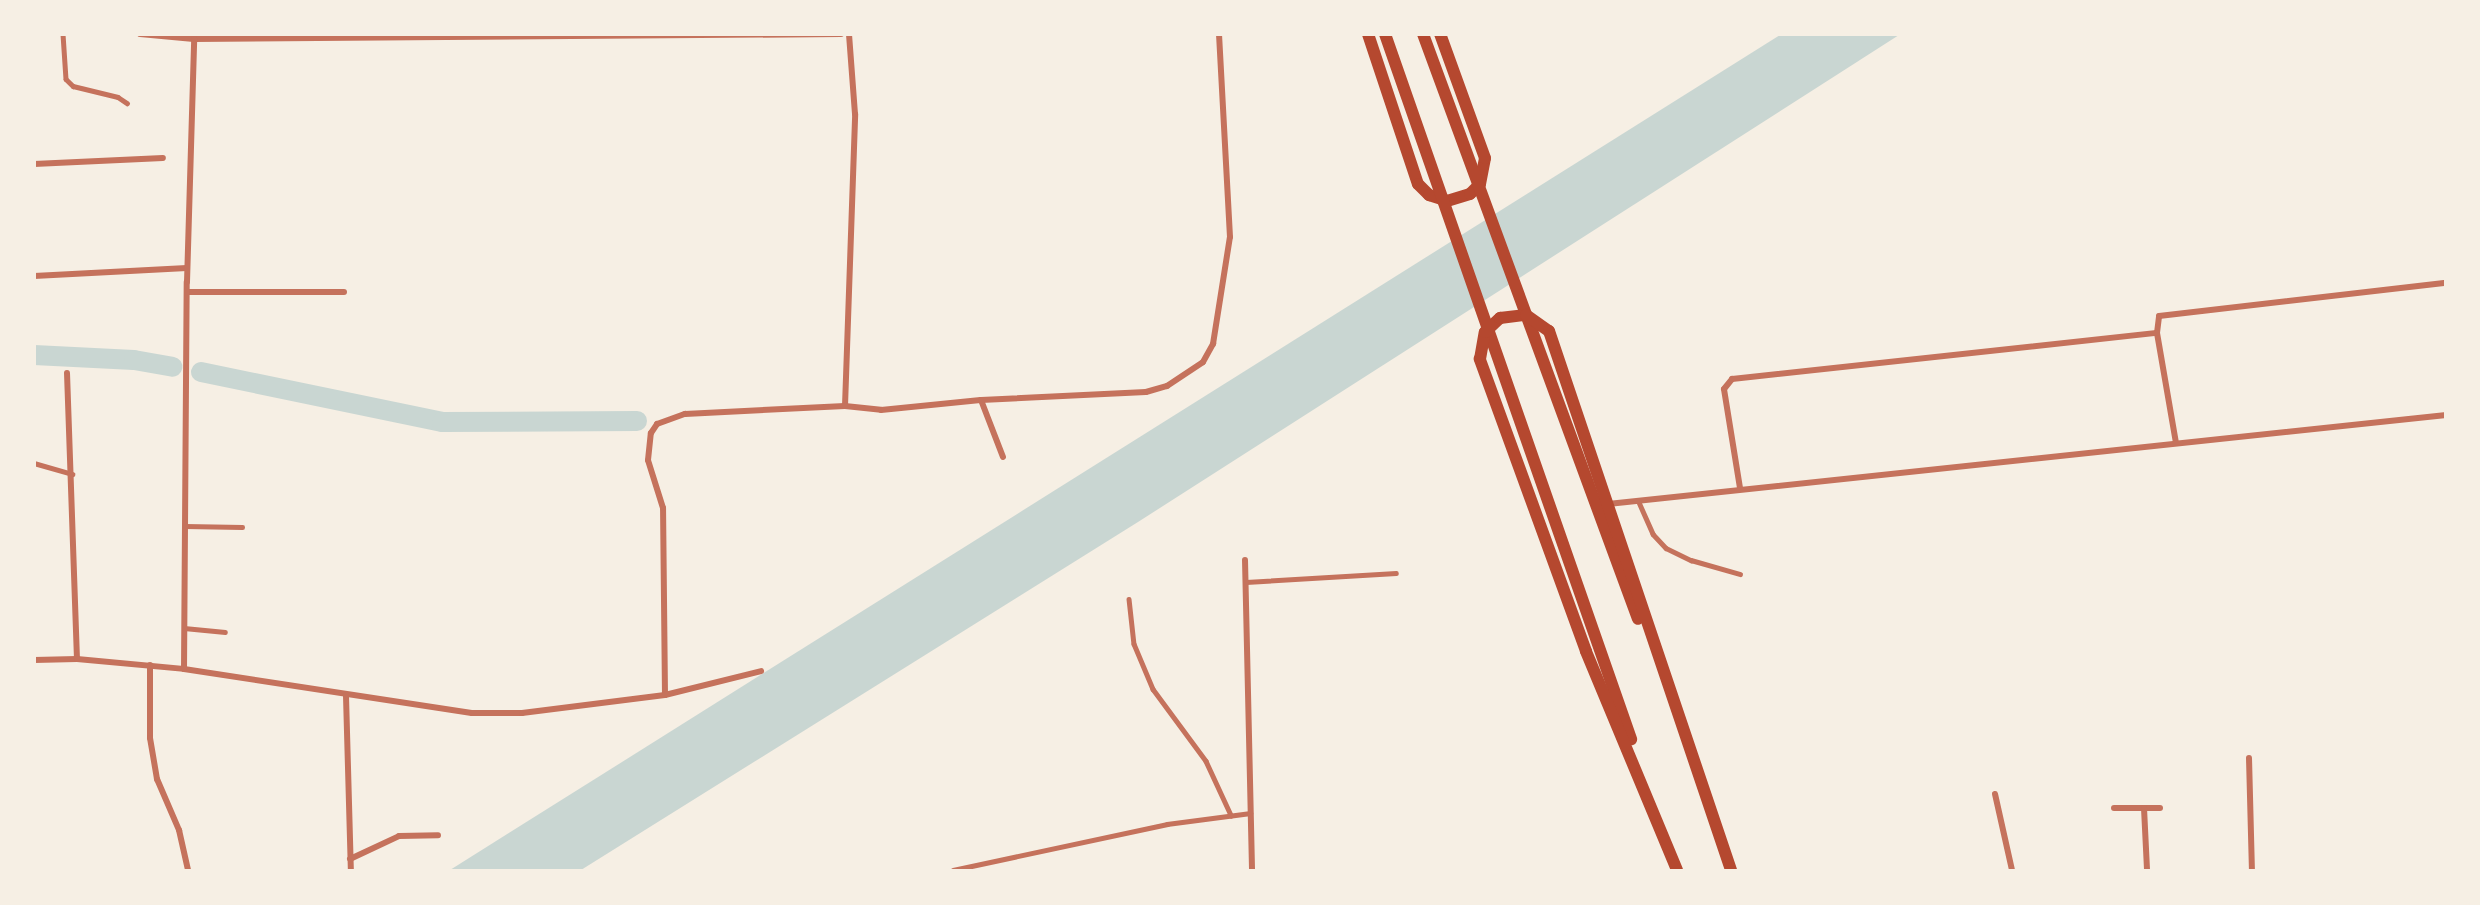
<!DOCTYPE html>
<html>
<head>
<meta charset="utf-8">
<style>
  body { margin:0 }
  #map { position:relative; width:2480px; height:905px; overflow:hidden; background:#f6efe4; font-family:Rubik,sans-serif }
  div>[style] { position:absolute }
  .water>* { inset:0; background:#c9d6d2 }
  .canal>* { height:20px; margin:-10px; padding:0 10px; transform-origin:10px; border-radius:10px; background:#c9d6d2 }
  .service>* { height:4.5px; margin:-2.25px; padding:0 2.25px; transform-origin:2.25px; border-radius:2.25px; background:#c5725c }
  .minor>* { height:6px; margin:-3px; padding:0 3px; transform-origin:3px; border-radius:3px; background:#c5725c }
  .secondary>* { height:12px; margin:-6px; padding:0 6px; transform-origin:6px; border-radius:6px; background:#b5482f }
  span { translate:-50% -50%; white-space:nowrap; text-align:center; line-height:1.15; -webkit-text-stroke:6px #f6efe4; paint-order:stroke }
  .frame { position:absolute; inset:0; border:36px solid #f6efe4; pointer-events:none }
</style>
</head>
<body>
<div id="map">
  <div class="water">
    <div style="clip-path:polygon(1780px 35px,1899px 35px,1138px 522px,581px 870px,450px 870px)"></div>
  </div>
  <div class="canal">
    <div style="left:34px;top:355px;width:100px;rotate:2.9deg"></div>
    <div style="left:134px;top:360px;width:39px;rotate:10deg"></div>
    <div style="left:201px;top:372px;width:246px;rotate:11.7deg"></div>
    <div style="left:442px;top:422px;width:195px;rotate:-0.3deg"></div>
  </div>
  <div class="service">
    <div style="left:63px;top:34px;width:45px;rotate:86.2deg"></div>
    <div style="left:66px;top:79px;width:10px;rotate:45deg"></div>
    <div style="left:73px;top:86px;width:46px;rotate:13.7deg"></div>
    <div style="left:118px;top:97px;width:11px;rotate:34deg"></div>
    <div style="left:34px;top:463px;width:40px;rotate:16deg"></div>
    <div style="left:1638px;top:500px;width:37px;rotate:66deg"></div>
    <div style="left:1653px;top:534px;width:19px;rotate:47deg"></div>
    <div style="left:1666px;top:548px;width:28px;rotate:26deg"></div>
    <div style="left:1691px;top:560px;width:51px;rotate:15.9deg"></div>
    <div style="left:185px;top:526px;width:57px;rotate:1deg"></div>
    <div style="left:1246px;top:582px;width:150px;rotate:-3.4deg"></div>
    <div style="left:1129px;top:599px;width:45px;rotate:83.7deg"></div>
    <div style="left:1134px;top:644px;width:49px;rotate:67.1deg"></div>
    <div style="left:1153px;top:689px;width:89px;rotate:53.6deg"></div>
    <div style="left:1206px;top:761px;width:60px;rotate:65.2deg"></div>
    <div style="left:184px;top:628px;width:41px;rotate:5.6deg"></div>
    <div style="left:953px;top:870px;width:219px;rotate:-12.1deg"></div>
    <div style="left:1167px;top:824px;width:84px;rotate:-7.5deg"></div>
  </div>
  <div class="minor">
    <div style="left:140px;top:34px;width:54px;rotate:5.3deg"></div>
    <div style="left:194px;top:39px;width:647px;rotate:-0.44deg"></div>
    <div style="left:34px;top:164px;width:129px;rotate:-2.7deg"></div>
    <div style="left:34px;top:276px;width:153px;rotate:-3deg"></div>
    <div style="left:187px;top:292px;width:157px"></div>
    <div style="left:67px;top:373px;width:286px;rotate:88deg"></div>
    <div style="left:981px;top:400px;width:61px;rotate:68.9deg"></div>
    <div style="left:845px;top:406px;width:292px;rotate:-88deg"></div>
    <div style="left:855px;top:114px;width:80px;rotate:-94.3deg"></div>
    <div style="left:2176px;top:443px;width:112px;rotate:-99.8deg"></div>
    <div style="left:2157px;top:333px;width:17px;rotate:-83deg"></div>
    <div style="left:2159px;top:316px;width:289px;rotate:-6.6deg"></div>
    <div style="left:1740px;top:488px;width:100px;rotate:-99.2deg"></div>
    <div style="left:1724px;top:389px;width:13px;rotate:-51deg"></div>
    <div style="left:1732px;top:379px;width:427px;rotate:-6.2deg"></div>
    <div style="left:1608px;top:504px;width:843px;rotate:-6.06deg"></div>
    <div style="left:1245px;top:560px;width:310px;rotate:88.7deg"></div>
    <div style="left:34px;top:660px;width:43px;rotate:-1.3deg"></div>
    <div style="left:77px;top:659px;width:107px;rotate:5.3deg"></div>
    <div style="left:184px;top:669px;width:291px;rotate:8.7deg"></div>
    <div style="left:472px;top:713px;width:50px"></div>
    <div style="left:522px;top:713px;width:144px;rotate:-7.2deg"></div>
    <div style="left:665px;top:695px;width:187px;rotate:-90.6deg"></div>
    <div style="left:663px;top:508px;width:50px;rotate:-107.4deg"></div>
    <div style="left:648px;top:460px;width:27px;rotate:-84deg"></div>
    <div style="left:651px;top:433px;width:11px;rotate:-56deg"></div>
    <div style="left:657px;top:424px;width:30px;rotate:-20deg"></div>
    <div style="left:685px;top:414px;width:160px;rotate:-2.9deg"></div>
    <div style="left:845px;top:406px;width:36px;rotate:6deg"></div>
    <div style="left:881px;top:410px;width:100px;rotate:-5.7deg"></div>
    <div style="left:981px;top:400px;width:165px;rotate:-2.8deg"></div>
    <div style="left:1146px;top:392px;width:22px;rotate:-16deg"></div>
    <div style="left:1167px;top:386px;width:43px;rotate:-33.7deg"></div>
    <div style="left:1203px;top:362px;width:21px;rotate:-61deg"></div>
    <div style="left:1213px;top:344px;width:108px;rotate:-81deg"></div>
    <div style="left:1230px;top:237px;width:203px;rotate:-93.1deg"></div>
    <div style="left:150px;top:665px;width:73px;rotate:90deg"></div>
    <div style="left:150px;top:738px;width:42px;rotate:80.3deg"></div>
    <div style="left:157px;top:779px;width:56px;rotate:66.7deg"></div>
    <div style="left:179px;top:830px;width:41px;rotate:77.3deg"></div>
    <div style="left:184px;top:669px;width:387px;rotate:-89.6deg"></div>
    <div style="left:187px;top:282px;width:243px;rotate:-88.3deg"></div>
    <div style="left:665px;top:695px;width:99px;rotate:-14deg"></div>
    <div style="left:346px;top:696px;width:174px;rotate:88.4deg"></div>
    <div style="left:2249px;top:758px;width:112px;rotate:88.5deg"></div>
    <div style="left:1995px;top:794px;width:78px;rotate:77.4deg"></div>
    <div style="left:2114px;top:808px;width:46px"></div>
    <div style="left:2144px;top:808px;width:62px;rotate:87.2deg"></div>
    <div style="left:350px;top:859px;width:54px;rotate:-25.1deg"></div>
    <div style="left:399px;top:836px;width:39px;rotate:-1deg"></div>
  </div>
  <div class="secondary">
    <div style="left:1368px;top:34px;width:158px;rotate:71.6deg"></div>
    <div style="left:1418px;top:184px;width:16px;rotate:45deg"></div>
    <div style="left:1429px;top:195px;width:19px;rotate:18deg"></div>
    <div style="left:1447px;top:201px;width:24px;rotate:-17deg"></div>
    <div style="left:1470px;top:194px;width:14px;rotate:-45deg"></div>
    <div style="left:1480px;top:184px;width:26px;rotate:-79deg"></div>
    <div style="left:1485px;top:158px;width:132px;rotate:-109.9deg"></div>
    <div style="left:1385px;top:34px;width:747px;rotate:70.76deg"></div>
    <div style="left:1423px;top:34px;width:623px;rotate:69.82deg"></div>
    <div style="left:1677px;top:870px;width:237px;rotate:-112.6deg"></div>
    <div style="left:1586px;top:651px;width:311px;rotate:-110deg"></div>
    <div style="left:1480px;top:359px;width:27px;rotate:-80deg"></div>
    <div style="left:1485px;top:332px;width:21px;rotate:-43deg"></div>
    <div style="left:1500px;top:318px;width:26px;rotate:-7deg"></div>
    <div style="left:1526px;top:315px;width:28px;rotate:35deg"></div>
    <div style="left:1549px;top:331px;width:569px;rotate:71.34deg"></div>
  </div>
  <div class="frame"></div>
</div>
</body>
</html>
